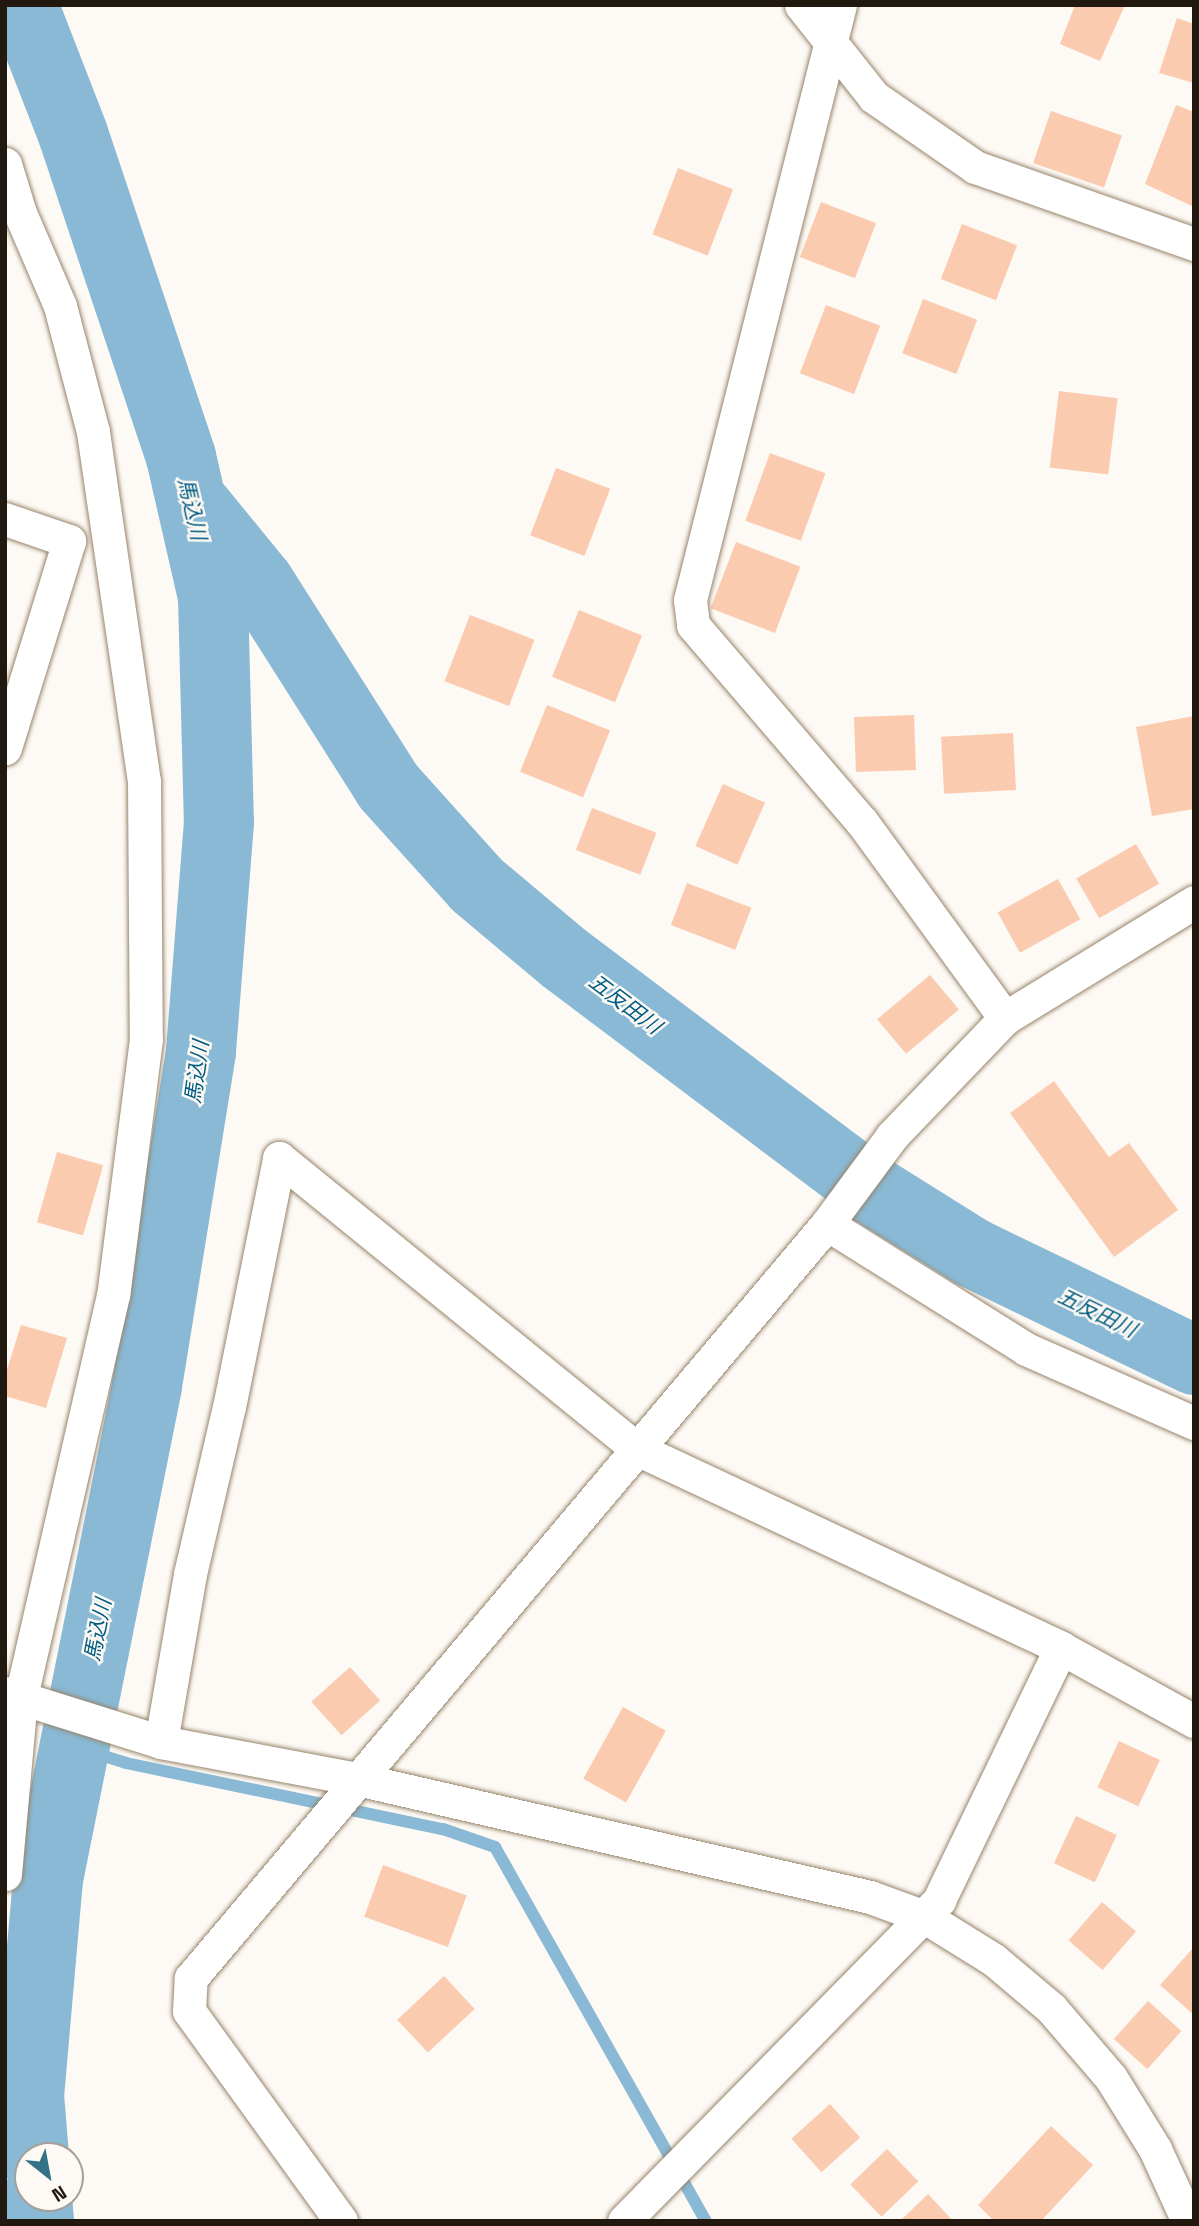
<!DOCTYPE html>
<html>
<head>
<meta charset="utf-8">
<style>
  body { margin:0 }
  #map { position:relative; width:1199px; height:2226px; overflow:hidden; background:#fdf9f4; font-family:"Space Grotesk","Noto Sans JP",sans-serif }
  div>[style] { position:absolute }
  .stream>* { height:12px; margin:-6px; padding:0 6px; transform-origin:6px; border-radius:6px; background:#89b9d5 }
  .river>* { height:70px; margin:-35px; padding:0 35px; transform-origin:35px; border-radius:35px; background:#89b9d5 }
  .building>* { inset:0; background:#fbcbb0; transform-origin:0 0 }
  .roads { filter:drop-shadow(0 0 2px #97846b) drop-shadow(0 0 2px #97846b) }
  .street>* { height:33px; margin:-16.5px; padding:0 16.5px; transform-origin:16.5px; border-radius:16.5px; background:#fff }
  span { translate:-50% -50%; white-space:nowrap; text-align:center; line-height:1.15; -webkit-text-stroke:5px #fdf9f4; paint-order:stroke }
  .water-label { font-size:21px; color:#015d83; font-style:italic }
  .frame { position:absolute; inset:0; border:7px solid #21190f; pointer-events:none }
  .north { position:absolute; left:14px; top:2142px; width:70px; height:70px; box-sizing:border-box; background:#fdf9f4; border:2px solid #a59f98; border-radius:50%; rotate:149deg; font-size:19px; font-weight:700; line-height:28px; text-align:center; color:#21190f }
  .north::after { content:''; display:block; margin:auto; width:24px; height:32px; background:#337287; clip-path:polygon(50% 0,100% 100%,50% 72%,0 100%) }
</style>
</head>
<body>
<div id="map">
  <div class="stream">
    <div style="left:75px;top:1747px;width:53px;rotate:17.4deg"></div>
    <div style="left:126px;top:1763px;width:324px;rotate:11.8deg"></div>
    <div style="left:443px;top:1829px;width:55px;rotate:19.1deg"></div>
    <div style="left:495px;top:1847px;width:429px;rotate:60.6deg"></div>
  </div>
  <div class="river">
    <div style="left:23px;top:5px;width:138px;rotate:68.8deg"></div>
    <div style="left:73px;top:134px;width:341px;rotate:71.5deg"></div>
    <div style="left:181px;top:457px;width:144px;rotate:77.1deg"></div>
    <div style="left:213px;top:597px;width:225px;rotate:88.5deg"></div>
    <div style="left:219px;top:822px;width:231px;rotate:94.5deg"></div>
    <div style="left:201px;top:1052px;width:338px;rotate:99.2deg"></div>
    <div style="left:147px;top:1386px;width:503px;rotate:101.35deg"></div>
    <div style="left:48px;top:1879px;width:217px;rotate:95deg"></div>
    <div style="left:29px;top:2095px;width:61px;rotate:85.3deg"></div>
    <div style="left:198px;top:508px;width:98px;rotate:50.8deg"></div>
    <div style="left:260px;top:584px;width:239px;rotate:57.6deg"></div>
    <div style="left:388px;top:786px;width:133px;rotate:48deg"></div>
    <div style="left:477px;top:885px;width:114px;rotate:40deg"></div>
    <div style="left:564px;top:958px;width:386px;rotate:37deg"></div>
    <div style="left:872px;top:1190px;width:119px;rotate:32deg"></div>
    <div style="left:973px;top:1253px;width:246px;rotate:25.8deg"></div>
    <div style="left:37px;top:2198px;width:23px;rotate:85deg"></div>
  </div>
  <div class="building">
    <div style="clip-path:polygon(1075px 5px,1125px 5px,1100px 61px,1060px 44px)"></div>
    <div style="clip-path:polygon(1177px 18px,1194px 24px,1194px 83px,1159px 73px)"></div>
    <div style="clip-path:polygon(1176px 105px,1194px 112px,1194px 207px,1145px 184px)"></div>
    <div style="left:1051px;top:111px;width:75px;height:55px;rotate:19deg"></div>
    <div style="left:678px;top:168px;width:59px;height:71px;rotate:21deg"></div>
    <div style="left:821px;top:202px;width:59px;height:59px;rotate:21deg"></div>
    <div style="left:962px;top:224px;width:59px;height:59px;rotate:21deg"></div>
    <div style="left:923px;top:299px;width:58px;height:58px;rotate:21deg"></div>
    <div style="left:826px;top:305px;width:58px;height:73px;rotate:21deg"></div>
    <div style="left:1059px;top:391px;width:59px;height:77px;rotate:7deg"></div>
    <div style="left:770px;top:453px;width:59px;height:72px;rotate:20deg"></div>
    <div style="left:556px;top:468px;width:58px;height:72px;rotate:21deg"></div>
    <div style="left:736px;top:542px;width:69px;height:71px;rotate:21deg"></div>
    <div style="left:579px;top:610px;width:68px;height:72px;rotate:22deg"></div>
    <div style="left:470px;top:615px;width:69px;height:71px;rotate:21deg"></div>
    <div style="left:547px;top:705px;width:68px;height:72px;rotate:22deg"></div>
    <div style="left:914px;top:715px;width:55px;height:60px;rotate:88deg"></div>
    <div style="clip-path:polygon(1194px 716px,1194px 809px,1152px 816px,1136px 727px)"></div>
    <div style="left:1013px;top:733px;width:57px;height:72px;rotate:87deg"></div>
    <div style="left:723px;top:784px;width:46px;height:68px;rotate:24deg"></div>
    <div style="left:592px;top:808px;width:69px;height:45px;rotate:21deg"></div>
    <div style="left:1136px;top:844px;width:46px;height:69px;rotate:60deg"></div>
    <div style="left:1058px;top:879px;width:46px;height:69px;rotate:61deg"></div>
    <div style="left:687px;top:883px;width:69px;height:45px;rotate:21deg"></div>
    <div style="left:930px;top:975px;width:45px;height:69px;rotate:50deg"></div>
    <div style="clip-path:polygon(1054px 1081px,1109px 1157px,1129px 1143px,1178px 1210px,1114px 1257px,1010px 1113px)"></div>
    <div style="left:57px;top:1152px;width:48px;height:73px;rotate:16deg"></div>
    <div style="clip-path:polygon(21px 1325px,67px 1338px,46px 1408px,5px 1396px,5px 1376px)"></div>
    <div style="left:350px;top:1667px;width:45px;height:52px;rotate:48deg"></div>
    <div style="left:623px;top:1707px;width:49px;height:82px;rotate:29deg"></div>
    <div style="left:1119px;top:1741px;width:45px;height:51px;rotate:25deg"></div>
    <div style="left:1076px;top:1816px;width:45px;height:52px;rotate:25deg"></div>
    <div style="left:383px;top:1865px;width:89px;height:55px;rotate:20deg"></div>
    <div style="left:1102px;top:1902px;width:45px;height:51px;rotate:41deg"></div>
    <div style="clip-path:polygon(1194px 1947px,1194px 2015px,1160px 1985px)"></div>
    <div style="left:444px;top:1976px;width:45px;height:64px;rotate:47deg"></div>
    <div style="left:1148px;top:2001px;width:45px;height:51px;rotate:42deg"></div>
    <div style="left:830px;top:2104px;width:45px;height:52px;rotate:48deg"></div>
    <div style="clip-path:polygon(1051px 2126px,1093px 2165px,1041px 2221px,994px 2221px,978px 2205px)"></div>
    <div style="left:887px;top:2149px;width:45px;height:51px;rotate:46deg"></div>
    <div style="clip-path:polygon(928px 2194px,953px 2221px,900px 2221px)"></div>
  </div>
  <div class="roads">
    <div class="street">
      <div style="left:801px;top:5px;width:117px;rotate:51.6deg"></div>
      <div style="left:874px;top:97px;width:123px;rotate:34.7deg"></div>
      <div style="left:975px;top:167px;width:232px;rotate:19.4deg"></div>
      <div style="left:840px;top:5px;width:614px;rotate:104.15deg"></div>
      <div style="left:690px;top:600px;width:25px;rotate:83deg"></div>
      <div style="left:693px;top:625px;width:260px;rotate:49.4deg"></div>
      <div style="left:862px;top:822px;width:243px;rotate:53.9deg"></div>
      <div style="left:5px;top:164px;width:51px;rotate:73deg"></div>
      <div style="left:20px;top:213px;width:101px;rotate:66.7deg"></div>
      <div style="left:60px;top:306px;width:130px;rotate:75.3deg"></div>
      <div style="left:93px;top:432px;width:353px;rotate:81.7deg"></div>
      <div style="left:144px;top:781px;width:258px;rotate:89.6deg"></div>
      <div style="left:146px;top:1039px;width:258px;rotate:97.3deg"></div>
      <div style="left:113px;top:1295px;width:413px;rotate:102.9deg"></div>
      <div style="left:21px;top:1698px;width:177px;rotate:95.2deg"></div>
      <div style="left:5px;top:519px;width:68px;rotate:19deg"></div>
      <div style="left:69px;top:541px;width:217px;rotate:107.2deg"></div>
      <div style="left:827px;top:1224px;width:235px;rotate:32.1deg"></div>
      <div style="left:1026px;top:1349px;width:184px;rotate:23.8deg"></div>
      <div style="left:5px;top:1693px;width:164px;rotate:17.4deg"></div>
      <div style="left:161px;top:1742px;width:199px;rotate:10.7deg"></div>
      <div style="left:357px;top:1779px;width:526px;rotate:12.95deg"></div>
      <div style="left:870px;top:1897px;width:59px;rotate:20deg"></div>
      <div style="left:925px;top:1917px;width:81px;rotate:31.9deg"></div>
      <div style="left:994px;top:1960px;width:75px;rotate:40.1deg"></div>
      <div style="left:1051px;top:2008px;width:92px;rotate:49.4deg"></div>
      <div style="left:1111px;top:2078px;width:84px;rotate:58.2deg"></div>
      <div style="left:1155px;top:2149px;width:79px;rotate:65.4deg"></div>
      <div style="left:161px;top:1742px;width:170px;rotate:-80.2deg"></div>
      <div style="left:190px;top:1574px;width:171px;rotate:-76.9deg"></div>
      <div style="left:229px;top:1407px;width:254px;rotate:-78.6deg"></div>
      <div style="left:279px;top:1158px;width:461px;rotate:39.1deg"></div>
      <div style="left:637px;top:1449px;width:468px;rotate:25.1deg"></div>
      <div style="left:1061px;top:1648px;width:152px;rotate:28.8deg"></div>
      <div style="left:341px;top:2221px;width:259px;rotate:-125.9deg"></div>
      <div style="left:189px;top:2011px;width:33px;rotate:-87deg"></div>
      <div style="left:191px;top:1978px;width:986px;rotate:-49.85deg"></div>
      <div style="left:827px;top:1224px;width:109px;rotate:-53.5deg"></div>
      <div style="left:892px;top:1136px;width:163px;rotate:-46.2deg"></div>
      <div style="left:1005px;top:1018px;width:222px;rotate:-31.5deg"></div>
      <div style="left:624px;top:2221px;width:450px;rotate:-45.5deg"></div>
      <div style="left:939px;top:1900px;width:280px;rotate:-64.2deg"></div>
    </div>
  </div>
  <div class="water-label">
    <span style="left:192px;top:509px;rotate:77deg">馬込川</span>
    <span style="left:625px;top:1004px;rotate:37deg">五反田川</span>
    <span style="left:197px;top:1072px;rotate:-82deg">馬込川</span>
    <span style="left:1097px;top:1313px;rotate:26deg">五反田川</span>
    <span style="left:98px;top:1630px;rotate:-79deg">馬込川</span>
  </div>
  <div class="frame"></div>
  <div class="north">N</div>
</div>
</body>
</html>
